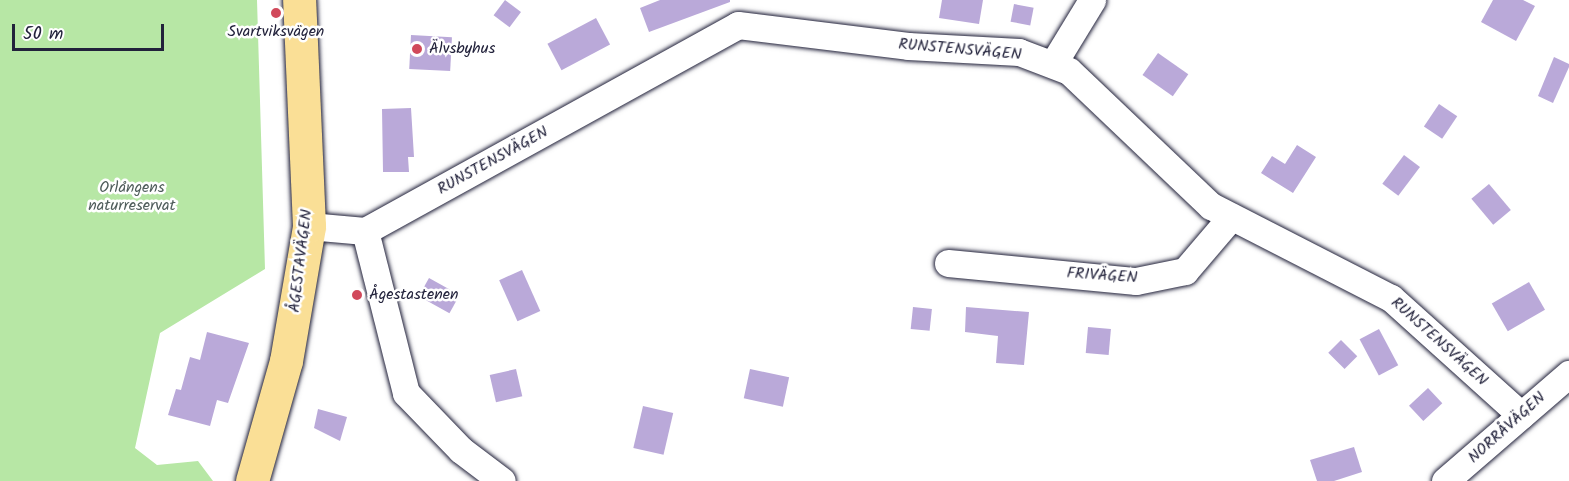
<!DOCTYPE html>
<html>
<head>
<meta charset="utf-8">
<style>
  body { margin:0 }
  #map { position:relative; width:1569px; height:481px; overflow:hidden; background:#fff; font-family:Kalam,sans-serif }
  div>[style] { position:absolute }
  .green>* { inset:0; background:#b7e7a5 }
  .building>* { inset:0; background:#baa9d9; transform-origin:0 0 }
  .roads { filter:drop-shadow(0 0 2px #22223b) drop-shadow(0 0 2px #22223b) }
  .minor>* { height:27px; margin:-13.5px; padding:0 13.5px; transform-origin:13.5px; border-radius:13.5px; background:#fff }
  .major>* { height:33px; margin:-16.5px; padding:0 16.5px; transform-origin:16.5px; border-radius:16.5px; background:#fadf96 }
  .dots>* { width:16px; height:16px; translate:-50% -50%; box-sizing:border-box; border:3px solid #fff; border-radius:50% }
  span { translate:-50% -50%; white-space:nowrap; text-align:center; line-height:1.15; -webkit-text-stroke:5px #fff; paint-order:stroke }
  .poi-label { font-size:16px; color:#22223b }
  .left { translate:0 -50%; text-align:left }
  .street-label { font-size:16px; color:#22223b }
  .park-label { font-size:16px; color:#4f5d5b }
  .scale { position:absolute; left:12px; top:24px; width:152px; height:27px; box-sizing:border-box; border:3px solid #22223b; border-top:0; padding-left:8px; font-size:18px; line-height:21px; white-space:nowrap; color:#22223b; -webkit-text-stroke:4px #fff; paint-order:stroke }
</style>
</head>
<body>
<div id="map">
  <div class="green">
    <div style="clip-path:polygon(0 0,257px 0,265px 269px,160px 333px,135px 448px,157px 465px,198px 461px,213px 481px,0 481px)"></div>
  </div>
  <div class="building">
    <div style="left:505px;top:0;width:20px;height:19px;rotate:37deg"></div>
    <div style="clip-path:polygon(660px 0,730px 0,730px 2px,649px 32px,640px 8px)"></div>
    <div style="clip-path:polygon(942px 0,983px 0,979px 24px,939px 18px)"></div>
    <div style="clip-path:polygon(1493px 0,1523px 0,1535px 6px,1516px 41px,1481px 22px)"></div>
    <div style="left:1014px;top:4px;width:20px;height:18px;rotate:11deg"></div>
    <div style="left:596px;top:18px;width:30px;height:55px;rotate:62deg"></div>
    <div style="left:411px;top:35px;width:41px;height:34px;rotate:3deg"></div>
    <div style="left:1158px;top:53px;width:37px;height:27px;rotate:35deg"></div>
    <div style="clip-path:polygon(1554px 57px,1569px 64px,1569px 67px,1553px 103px,1538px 96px)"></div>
    <div style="left:1439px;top:104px;width:22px;height:27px;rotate:34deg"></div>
    <div style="clip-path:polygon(411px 108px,414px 157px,408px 157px,409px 172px,383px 172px,382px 109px)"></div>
    <div style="clip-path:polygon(1297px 145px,1316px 157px,1293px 193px,1261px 173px,1272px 156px,1285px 164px)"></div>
    <div style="left:1404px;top:155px;width:20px;height:36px;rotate:37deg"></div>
    <div style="left:1489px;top:184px;width:34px;height:23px;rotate:50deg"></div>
    <div style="left:522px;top:270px;width:45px;height:25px;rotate:66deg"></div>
    <div style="left:429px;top:278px;width:35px;height:21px;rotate:29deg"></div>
    <div style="left:1529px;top:282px;width:32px;height:43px;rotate:60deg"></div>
    <div style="left:913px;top:307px;width:19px;height:22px;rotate:6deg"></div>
    <div style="clip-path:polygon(966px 307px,1029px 312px,1024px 365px,996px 363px,998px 336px,965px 332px)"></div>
    <div style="left:1088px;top:327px;width:23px;height:26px;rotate:5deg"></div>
    <div style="left:1379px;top:329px;width:41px;height:22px;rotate:62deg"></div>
    <div style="clip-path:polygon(207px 332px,249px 343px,228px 403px,217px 400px,210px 426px,168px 415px,176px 389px,181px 390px,190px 357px,200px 360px)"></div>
    <div style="left:1341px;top:340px;width:23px;height:18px;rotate:45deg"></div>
    <div style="left:516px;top:369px;width:28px;height:27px;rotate:77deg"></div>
    <div style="left:750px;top:369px;width:40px;height:30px;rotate:12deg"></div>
    <div style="left:1428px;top:388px;width:21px;height:26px;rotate:47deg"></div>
    <div style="left:643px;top:406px;width:31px;height:43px;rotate:13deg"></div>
    <div style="clip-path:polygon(318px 409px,347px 417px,340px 441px,314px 428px)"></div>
    <div style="clip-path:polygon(1354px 447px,1362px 472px,1334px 481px,1317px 481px,1310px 460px)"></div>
  </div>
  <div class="roads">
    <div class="minor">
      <div style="left:1053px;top:64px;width:75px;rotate:-58.6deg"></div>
      <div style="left:309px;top:226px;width:56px;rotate:5.1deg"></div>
      <div style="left:365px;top:231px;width:426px;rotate:-28.9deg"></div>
      <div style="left:738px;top:25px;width:171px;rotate:7deg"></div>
      <div style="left:908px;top:46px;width:111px;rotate:3.1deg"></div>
      <div style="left:1019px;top:52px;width:53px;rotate:20.8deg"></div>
      <div style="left:1069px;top:71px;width:196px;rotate:43.6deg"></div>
      <div style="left:1211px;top:206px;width:202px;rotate:27.1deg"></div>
      <div style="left:1391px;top:298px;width:175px;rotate:42deg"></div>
      <div style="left:365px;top:231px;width:167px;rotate:75.8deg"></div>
      <div style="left:406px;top:393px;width:79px;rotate:46deg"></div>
      <div style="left:461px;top:450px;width:51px;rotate:37.1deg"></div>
      <div style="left:948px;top:263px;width:189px;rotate:5.5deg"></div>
      <div style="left:1136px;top:281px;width:50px;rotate:-11.5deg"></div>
      <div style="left:1185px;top:271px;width:71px;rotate:-49.6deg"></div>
      <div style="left:1445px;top:481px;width:164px;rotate:-40.8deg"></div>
    </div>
    <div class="major">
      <div style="left:252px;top:481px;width:125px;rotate:-74.2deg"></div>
      <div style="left:286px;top:361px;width:137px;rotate:-80.3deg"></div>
      <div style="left:309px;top:226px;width:226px;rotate:-92.5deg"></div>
    </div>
  </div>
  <div class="dots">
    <div style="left:276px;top:13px;background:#d1495b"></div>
    <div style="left:417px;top:49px;background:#d1495b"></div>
    <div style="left:357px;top:295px;background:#d1495b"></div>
  </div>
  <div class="poi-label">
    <span style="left:276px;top:32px">Svartviksvägen</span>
    <span class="left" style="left:429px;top:49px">Älvsbyhus</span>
    <span class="left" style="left:369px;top:295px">Ågestastenen</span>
  </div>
  <div class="street-label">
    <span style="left:960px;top:50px;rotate:5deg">RUNSTENSVÄGEN</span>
    <span style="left:493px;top:161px;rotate:-29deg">RUNSTENSVÄGEN</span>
    <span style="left:301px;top:261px;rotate:-83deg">ÅGESTAVÄGEN</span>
    <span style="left:1102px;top:276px;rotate:4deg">FRIVÄGEN</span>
    <span style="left:1439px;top:342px;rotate:42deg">RUNSTENSVÄGEN</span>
    <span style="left:1507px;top:428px;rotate:-42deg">NORRÅVÄGEN</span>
  </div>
  <div class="park-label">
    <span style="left:132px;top:197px">Orlångens<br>naturreservat</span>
  </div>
  <div class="scale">50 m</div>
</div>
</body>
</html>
